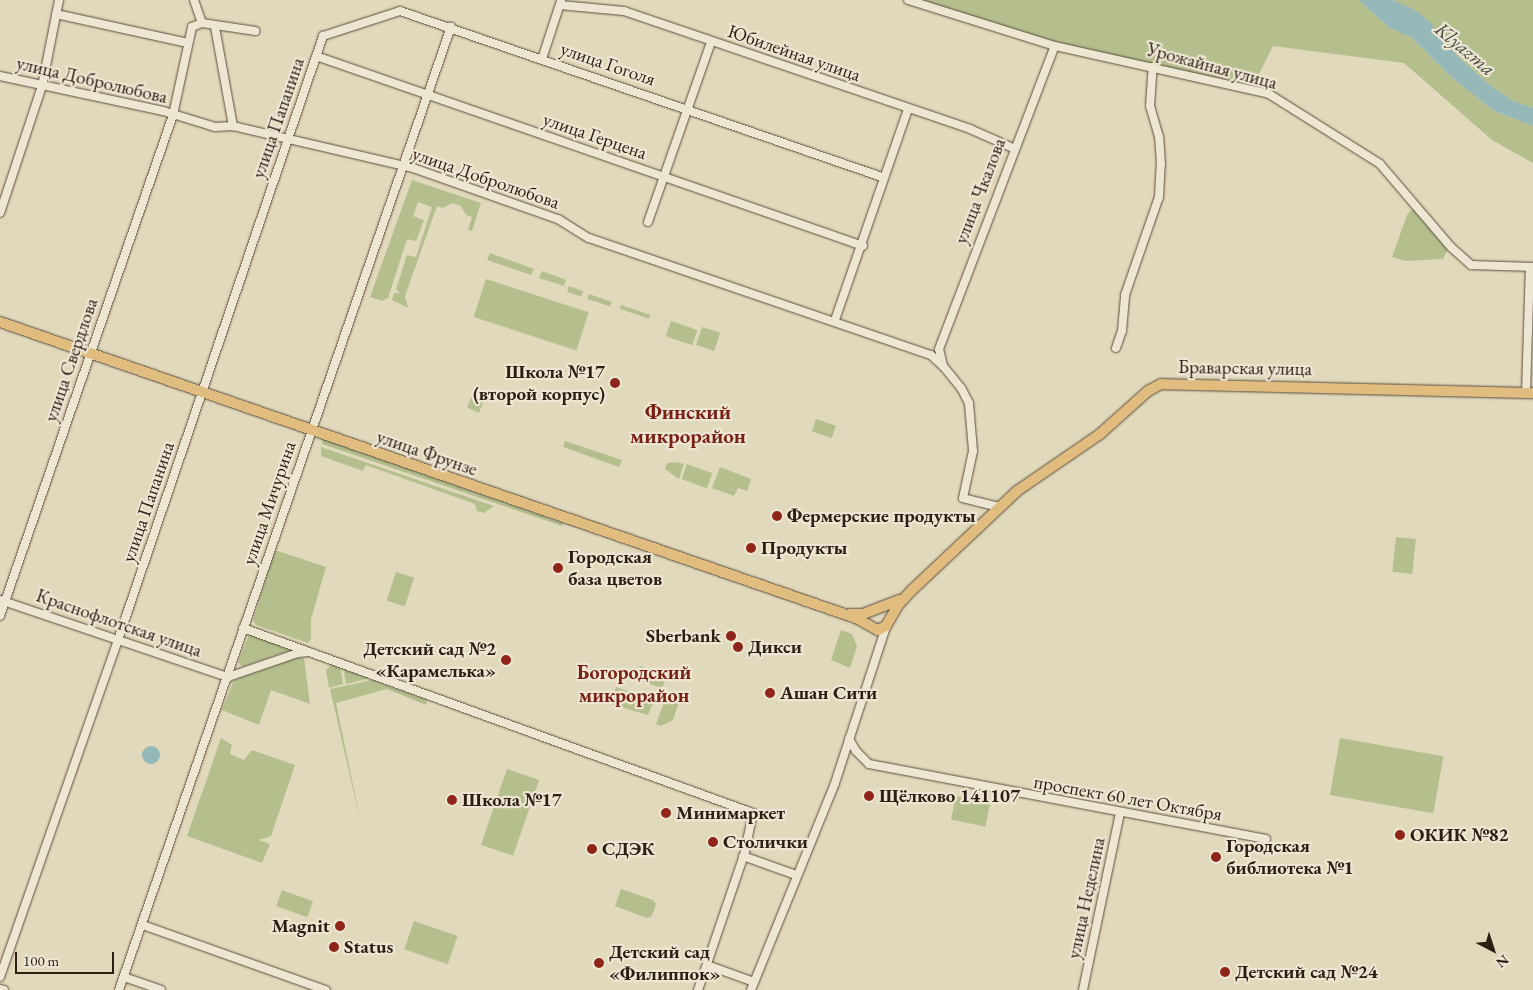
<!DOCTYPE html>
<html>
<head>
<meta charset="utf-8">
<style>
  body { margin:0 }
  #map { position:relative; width:1533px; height:990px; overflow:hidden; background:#e1d9bb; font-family:"EB Garamond",serif }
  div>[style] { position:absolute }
  .green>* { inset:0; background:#b5bf8e; transform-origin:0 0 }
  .water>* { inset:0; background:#97b8b9 }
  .round { border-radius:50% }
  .roads { filter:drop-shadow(0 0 1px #5a4c3c) drop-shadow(0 0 1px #5a4c3c) }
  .minor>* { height:8px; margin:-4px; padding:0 4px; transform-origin:4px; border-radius:4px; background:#ece6d3 }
  .major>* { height:10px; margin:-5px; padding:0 5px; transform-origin:5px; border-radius:5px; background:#e0bc7e }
  .dots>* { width:14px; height:14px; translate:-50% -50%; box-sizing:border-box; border:2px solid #ece6d3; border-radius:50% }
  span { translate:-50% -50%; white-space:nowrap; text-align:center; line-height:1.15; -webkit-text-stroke:4.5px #ece6d3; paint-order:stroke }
  .street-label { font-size:19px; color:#2d1d12 }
  .poi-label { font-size:19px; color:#2d1d12; font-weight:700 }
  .right { translate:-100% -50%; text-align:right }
  .left { translate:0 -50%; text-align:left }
  .water-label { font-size:20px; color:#4d4c44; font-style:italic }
  .neighbourhood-label { font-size:20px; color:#7a1f14; font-weight:700 }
  .quarter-label { font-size:21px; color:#7a1f14; font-weight:700 }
  .north { position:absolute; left:1468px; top:925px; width:50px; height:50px; -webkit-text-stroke:4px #ece6d3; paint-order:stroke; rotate:140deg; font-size:14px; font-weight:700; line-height:20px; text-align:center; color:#2d1d12 }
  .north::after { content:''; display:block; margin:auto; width:18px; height:22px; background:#2d1d12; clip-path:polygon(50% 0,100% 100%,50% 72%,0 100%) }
  .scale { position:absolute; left:15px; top:952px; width:99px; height:22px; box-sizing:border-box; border:2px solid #2d1d12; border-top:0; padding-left:6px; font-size:15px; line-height:18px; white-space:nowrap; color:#2d1d12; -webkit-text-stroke:4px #ece6d3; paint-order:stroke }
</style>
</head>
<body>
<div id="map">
  <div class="green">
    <div style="clip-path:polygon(919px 0,1358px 0,1391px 29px,1411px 37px,1451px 77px,1494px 111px,1533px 126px,1533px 163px,1492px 140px,1404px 63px,1273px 46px,1254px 84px,1194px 75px,1053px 41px)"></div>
    <div style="clip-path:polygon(1393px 0,1533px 0,1533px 108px,1513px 101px,1491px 86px,1458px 57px,1428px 21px)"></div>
    <div style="clip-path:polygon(412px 180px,481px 203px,472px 231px,468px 230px,472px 217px,466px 215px,461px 206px,452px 203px,443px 208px,437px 206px,405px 296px,408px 308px,392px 300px,394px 293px,400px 293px,396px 289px,407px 255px,416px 257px,432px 207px,418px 202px,413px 216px,424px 220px,416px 241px,407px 239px,388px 298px,382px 301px,370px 297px)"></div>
    <div style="clip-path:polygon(1413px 208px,1449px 247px,1443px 259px,1405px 261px,1392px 257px,1407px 215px)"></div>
    <div style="clip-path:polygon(490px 253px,534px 269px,531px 275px,487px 260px)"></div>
    <div style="clip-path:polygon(542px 271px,566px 280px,564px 286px,539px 278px)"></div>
    <div style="left:486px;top:279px;width:108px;height:40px;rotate:18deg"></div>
    <div style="left:569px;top:286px;width:15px;height:6px;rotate:20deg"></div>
    <div style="left:589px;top:294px;width:24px;height:5px;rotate:19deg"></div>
    <div style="left:621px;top:305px;width:31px;height:4px;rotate:19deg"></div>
    <div style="left:671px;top:321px;width:28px;height:16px;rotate:19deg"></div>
    <div style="left:702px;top:327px;width:19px;height:19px;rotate:18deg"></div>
    <div style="left:474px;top:391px;width:13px;height:18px;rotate:23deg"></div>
    <div style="left:816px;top:419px;width:21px;height:13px;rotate:19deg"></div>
    <div style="clip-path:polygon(323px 439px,563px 523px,562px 526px,322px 444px)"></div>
    <div style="clip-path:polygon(565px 441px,622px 460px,619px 467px,563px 447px)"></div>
    <div style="clip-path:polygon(321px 447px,494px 506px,484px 513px,477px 511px,475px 504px,366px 465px,363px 471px,321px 456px)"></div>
    <div style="clip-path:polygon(676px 462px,684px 464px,679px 479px,665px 469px,667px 463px)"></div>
    <div style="left:687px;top:464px;width:27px;height:16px;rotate:20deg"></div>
    <div style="clip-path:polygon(720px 467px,751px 479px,747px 491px,738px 488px,734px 496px,712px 488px)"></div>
    <div style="left:1396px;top:537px;width:20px;height:35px;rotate:6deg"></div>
    <div style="clip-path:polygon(275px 550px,326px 567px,311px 619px,311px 639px,308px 643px,256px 625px,253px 620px)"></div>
    <div style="left:396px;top:572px;width:19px;height:30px;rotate:18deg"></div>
    <div style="clip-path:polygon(841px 630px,852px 634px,857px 646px,850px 668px,831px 660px)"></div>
    <div style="clip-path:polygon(249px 635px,253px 635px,294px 649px,242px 667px,238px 662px)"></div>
    <div style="clip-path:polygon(299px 657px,304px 658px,310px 704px,271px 690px,259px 725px,222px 710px,234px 680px)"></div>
    <div style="clip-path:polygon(332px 664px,340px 666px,343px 684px,329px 688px,326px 670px)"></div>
    <div style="left:640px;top:666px;width:28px;height:14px;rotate:18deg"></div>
    <div style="clip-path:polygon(343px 667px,371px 678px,346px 684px)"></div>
    <div style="clip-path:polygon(372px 680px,427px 700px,426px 705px,387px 689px,336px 703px,362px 828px,330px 689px)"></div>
    <div style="clip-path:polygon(616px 687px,651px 699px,653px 703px,648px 715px,610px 704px)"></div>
    <div style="clip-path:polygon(667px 695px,680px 699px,673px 720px,661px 726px,656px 724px)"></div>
    <div style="clip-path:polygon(221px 738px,232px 745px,230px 754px,244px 760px,252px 750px,295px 765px,271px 836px,259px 840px,270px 844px,262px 863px,187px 836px)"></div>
    <div style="left:1340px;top:738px;width:105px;height:58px;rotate:10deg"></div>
    <div style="left:507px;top:769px;width:34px;height:80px;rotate:19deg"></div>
    <div style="left:956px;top:796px;width:35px;height:24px;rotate:12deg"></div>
    <div style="clip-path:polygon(621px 889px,653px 900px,656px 904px,652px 916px,647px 918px,615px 906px)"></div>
    <div style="left:282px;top:890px;width:33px;height:17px;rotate:20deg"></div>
    <div style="left:414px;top:921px;width:46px;height:30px;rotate:19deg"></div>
  </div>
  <div class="water">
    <div style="clip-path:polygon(1358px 0,1393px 0,1413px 9px,1429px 21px,1458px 57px,1491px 86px,1513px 101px,1533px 108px,1533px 126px,1494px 111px,1451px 77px,1411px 37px,1391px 29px)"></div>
    <div class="round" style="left:142px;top:746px;width:18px;height:18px"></div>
  </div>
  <div class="roads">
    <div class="minor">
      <div style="left:194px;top:0;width:24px;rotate:71deg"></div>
      <div style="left:908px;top:0;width:154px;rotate:17.4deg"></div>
      <div style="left:1055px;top:46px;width:219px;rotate:12.6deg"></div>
      <div style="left:1269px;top:94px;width:131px;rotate:32.2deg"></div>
      <div style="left:1380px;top:164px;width:109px;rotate:49.5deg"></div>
      <div style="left:1451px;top:247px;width:27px;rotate:42deg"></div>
      <div style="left:1471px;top:265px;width:62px;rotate:1.8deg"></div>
      <div style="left:560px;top:5px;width:64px;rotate:5.4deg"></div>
      <div style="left:624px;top:11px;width:366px;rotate:18.8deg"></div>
      <div style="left:970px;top:129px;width:47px;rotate:23.8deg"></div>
      <div style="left:56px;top:14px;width:135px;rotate:12.4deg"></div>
      <div style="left:215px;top:27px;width:101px;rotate:79.7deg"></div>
      <div style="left:316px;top:56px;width:579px;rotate:19.15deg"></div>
      <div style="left:542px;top:59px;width:61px;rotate:-71.9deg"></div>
      <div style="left:0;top:76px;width:167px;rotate:12.1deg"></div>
      <div style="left:163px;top:111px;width:54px;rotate:17.1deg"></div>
      <div style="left:215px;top:127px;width:18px;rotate:-3deg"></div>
      <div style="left:233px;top:126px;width:185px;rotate:13.1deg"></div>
      <div style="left:413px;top:168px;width:154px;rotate:19.4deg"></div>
      <div style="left:558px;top:219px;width:36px;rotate:32deg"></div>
      <div style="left:589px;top:238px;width:361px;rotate:18.9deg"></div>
      <div style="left:931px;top:355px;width:16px;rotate:43deg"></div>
      <div style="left:0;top:213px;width:134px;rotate:-71.7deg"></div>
      <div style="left:42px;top:86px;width:88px;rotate:-78.8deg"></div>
      <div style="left:648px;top:222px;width:191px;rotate:-70.7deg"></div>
      <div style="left:835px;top:320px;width:223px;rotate:-70.9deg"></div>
      <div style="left:1116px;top:348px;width:18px;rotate:-71deg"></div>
      <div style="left:1122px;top:331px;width:36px;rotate:-85deg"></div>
      <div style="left:1125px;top:295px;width:104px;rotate:-70.9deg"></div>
      <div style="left:1159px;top:197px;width:33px;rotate:-87deg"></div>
      <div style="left:1161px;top:164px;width:27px;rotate:-94deg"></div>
      <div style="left:1159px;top:137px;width:32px;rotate:-106deg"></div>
      <div style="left:1150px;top:106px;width:39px;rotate:-86deg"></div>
      <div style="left:1526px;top:393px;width:126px;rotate:-88.2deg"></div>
      <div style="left:999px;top:507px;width:37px;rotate:-166deg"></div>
      <div style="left:963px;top:498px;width:48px;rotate:-78deg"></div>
      <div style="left:973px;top:451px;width:48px;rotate:-94.8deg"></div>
      <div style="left:969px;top:403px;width:17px;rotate:-118deg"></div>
      <div style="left:961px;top:388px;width:28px;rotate:-129deg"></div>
      <div style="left:943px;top:366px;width:17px;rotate:-103deg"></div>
      <div style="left:939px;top:349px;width:324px;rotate:-69.1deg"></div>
      <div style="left:0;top:600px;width:241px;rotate:18.7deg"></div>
      <div style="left:228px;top:677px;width:74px;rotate:-18.9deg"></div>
      <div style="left:298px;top:653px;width:11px;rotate:-5deg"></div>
      <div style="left:0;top:616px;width:530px;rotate:-70.95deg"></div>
      <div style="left:173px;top:115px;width:90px;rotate:-77.8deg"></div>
      <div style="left:192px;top:27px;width:11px;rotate:-22deg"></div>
      <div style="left:202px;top:23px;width:54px;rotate:8.6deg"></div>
      <div style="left:243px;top:628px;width:543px;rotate:19.94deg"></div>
      <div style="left:753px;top:813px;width:40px;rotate:102deg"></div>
      <div style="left:745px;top:852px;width:146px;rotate:108.8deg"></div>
      <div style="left:849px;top:739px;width:14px;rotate:60deg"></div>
      <div style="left:856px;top:751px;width:18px;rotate:45deg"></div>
      <div style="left:869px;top:764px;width:404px;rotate:10.7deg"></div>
      <div style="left:743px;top:856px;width:56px;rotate:19.7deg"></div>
      <div style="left:143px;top:925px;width:194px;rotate:19.6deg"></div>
      <div style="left:707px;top:965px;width:50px;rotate:19.9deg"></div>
      <div style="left:0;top:977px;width:357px;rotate:-70.7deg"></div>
      <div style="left:118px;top:640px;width:638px;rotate:-71.25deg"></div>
      <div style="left:323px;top:36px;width:81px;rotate:-18deg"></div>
      <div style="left:400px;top:11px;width:510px;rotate:19deg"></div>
      <div style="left:124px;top:977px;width:39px;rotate:19deg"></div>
      <div style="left:0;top:989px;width:4px;rotate:14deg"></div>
      <div style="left:119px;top:990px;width:1019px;rotate:-70.98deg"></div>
      <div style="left:751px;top:990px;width:223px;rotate:-67.9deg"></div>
      <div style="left:835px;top:783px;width:164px;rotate:-71.9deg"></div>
      <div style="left:1083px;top:990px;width:181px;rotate:-78.2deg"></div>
    </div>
    <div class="major">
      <div style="left:0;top:322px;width:906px;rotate:19.08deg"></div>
      <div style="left:856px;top:618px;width:25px;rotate:29deg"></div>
      <div style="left:878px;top:630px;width:9px;rotate:-27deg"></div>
      <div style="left:886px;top:626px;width:24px;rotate:-60deg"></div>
      <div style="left:898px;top:605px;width:21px;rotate:-47deg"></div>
      <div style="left:912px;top:590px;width:144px;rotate:-43.3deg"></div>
      <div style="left:1017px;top:491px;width:101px;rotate:-34.5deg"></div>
      <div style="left:1100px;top:434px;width:64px;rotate:-41.9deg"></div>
      <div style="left:1148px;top:391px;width:15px;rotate:-28deg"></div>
      <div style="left:1161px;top:384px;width:372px;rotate:1.4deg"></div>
      <div style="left:850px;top:614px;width:13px"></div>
      <div style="left:863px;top:614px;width:39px;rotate:-21deg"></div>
    </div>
  </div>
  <div class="dots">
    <div style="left:615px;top:383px;background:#8f2418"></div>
    <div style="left:777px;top:516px;background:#8f2418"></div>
    <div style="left:751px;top:548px;background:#8f2418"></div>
    <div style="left:558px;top:568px;background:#8f2418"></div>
    <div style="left:731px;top:636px;background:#8f2418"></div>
    <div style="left:738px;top:647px;background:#8f2418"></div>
    <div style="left:506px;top:660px;background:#8f2418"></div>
    <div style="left:770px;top:693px;background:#8f2418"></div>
    <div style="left:869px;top:796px;background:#8f2418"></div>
    <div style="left:452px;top:800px;background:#8f2418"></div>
    <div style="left:666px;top:813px;background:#8f2418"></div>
    <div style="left:1400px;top:835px;background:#8f2418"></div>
    <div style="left:713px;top:842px;background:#8f2418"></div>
    <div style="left:592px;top:849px;background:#8f2418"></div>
    <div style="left:1216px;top:857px;background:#8f2418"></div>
    <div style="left:340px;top:926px;background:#8f2418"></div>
    <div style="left:334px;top:947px;background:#8f2418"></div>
    <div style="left:599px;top:963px;background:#8f2418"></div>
    <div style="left:1225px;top:972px;background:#8f2418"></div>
  </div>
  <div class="street-label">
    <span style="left:794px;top:53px;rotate:19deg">Юбилейная улица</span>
    <span style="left:608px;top:64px;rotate:19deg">улица Гоголя</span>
    <span style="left:1212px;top:66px;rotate:15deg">Урожайная улица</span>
    <span style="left:92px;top:80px;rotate:13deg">улица Добролюбова</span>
    <span style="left:278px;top:118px;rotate:-71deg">улица Папанина</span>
    <span style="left:595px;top:136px;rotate:19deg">улица Герцена</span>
    <span style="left:486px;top:178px;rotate:19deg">улица Добролюбова</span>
    <span style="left:980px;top:191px;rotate:-69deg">улица Чкалова</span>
    <span style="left:71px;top:360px;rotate:-71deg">улица Свердлова</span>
    <span style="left:1245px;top:368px;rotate:1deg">Браварская улица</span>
    <span style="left:427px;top:453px;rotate:19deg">улица Фрунзе</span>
    <span style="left:148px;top:502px;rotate:-71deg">улица Папанина</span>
    <span style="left:269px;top:503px;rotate:-71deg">улица Мичурина</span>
    <span style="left:119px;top:623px;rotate:19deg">Краснофлотская улица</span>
    <span style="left:1128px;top:798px;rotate:10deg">проспект 60 лет Октября</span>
    <span style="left:1086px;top:898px;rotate:-78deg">улица Неделина</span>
  </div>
  <div class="poi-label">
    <span class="right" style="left:605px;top:383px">Школа №17<br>(второй корпус)</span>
    <span class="left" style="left:787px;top:516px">Фермерские продукты</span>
    <span class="left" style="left:761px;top:548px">Продукты</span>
    <span class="left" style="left:568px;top:568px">Городская<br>база цветов</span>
    <span class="right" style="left:721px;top:636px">Sberbank</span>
    <span class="left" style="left:748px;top:647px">Дикси</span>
    <span class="right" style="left:496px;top:660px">Детский сад №2<br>«Карамелька»</span>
    <span class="left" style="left:780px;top:693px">Ашан Сити</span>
    <span class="left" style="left:879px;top:796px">Щёлково 141107</span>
    <span class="left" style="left:462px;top:800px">Школа №17</span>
    <span class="left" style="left:676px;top:813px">Минимаркет</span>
    <span class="left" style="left:1410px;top:835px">ОКИК №82</span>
    <span class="left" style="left:723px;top:842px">Столички</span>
    <span class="left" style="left:1226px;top:857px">Городская<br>библиотека №1</span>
    <span class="left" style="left:602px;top:849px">СДЭК</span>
    <span class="right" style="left:330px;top:926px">Magnit</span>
    <span class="left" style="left:344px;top:947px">Status</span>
    <span class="left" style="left:609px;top:963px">Детский сад<br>«Филиппок»</span>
    <span class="left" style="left:1235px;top:972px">Детский сад №24</span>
  </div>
  <div class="water-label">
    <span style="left:1465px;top:49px;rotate:40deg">Klyazma</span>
  </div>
  <div class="neighbourhood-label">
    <span style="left:634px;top:684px">Богородский<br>микрорайон</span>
  </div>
  <div class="quarter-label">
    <span style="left:688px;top:424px">Финский<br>микрорайон</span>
  </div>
  <div class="north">N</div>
  <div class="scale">100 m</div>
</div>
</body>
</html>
